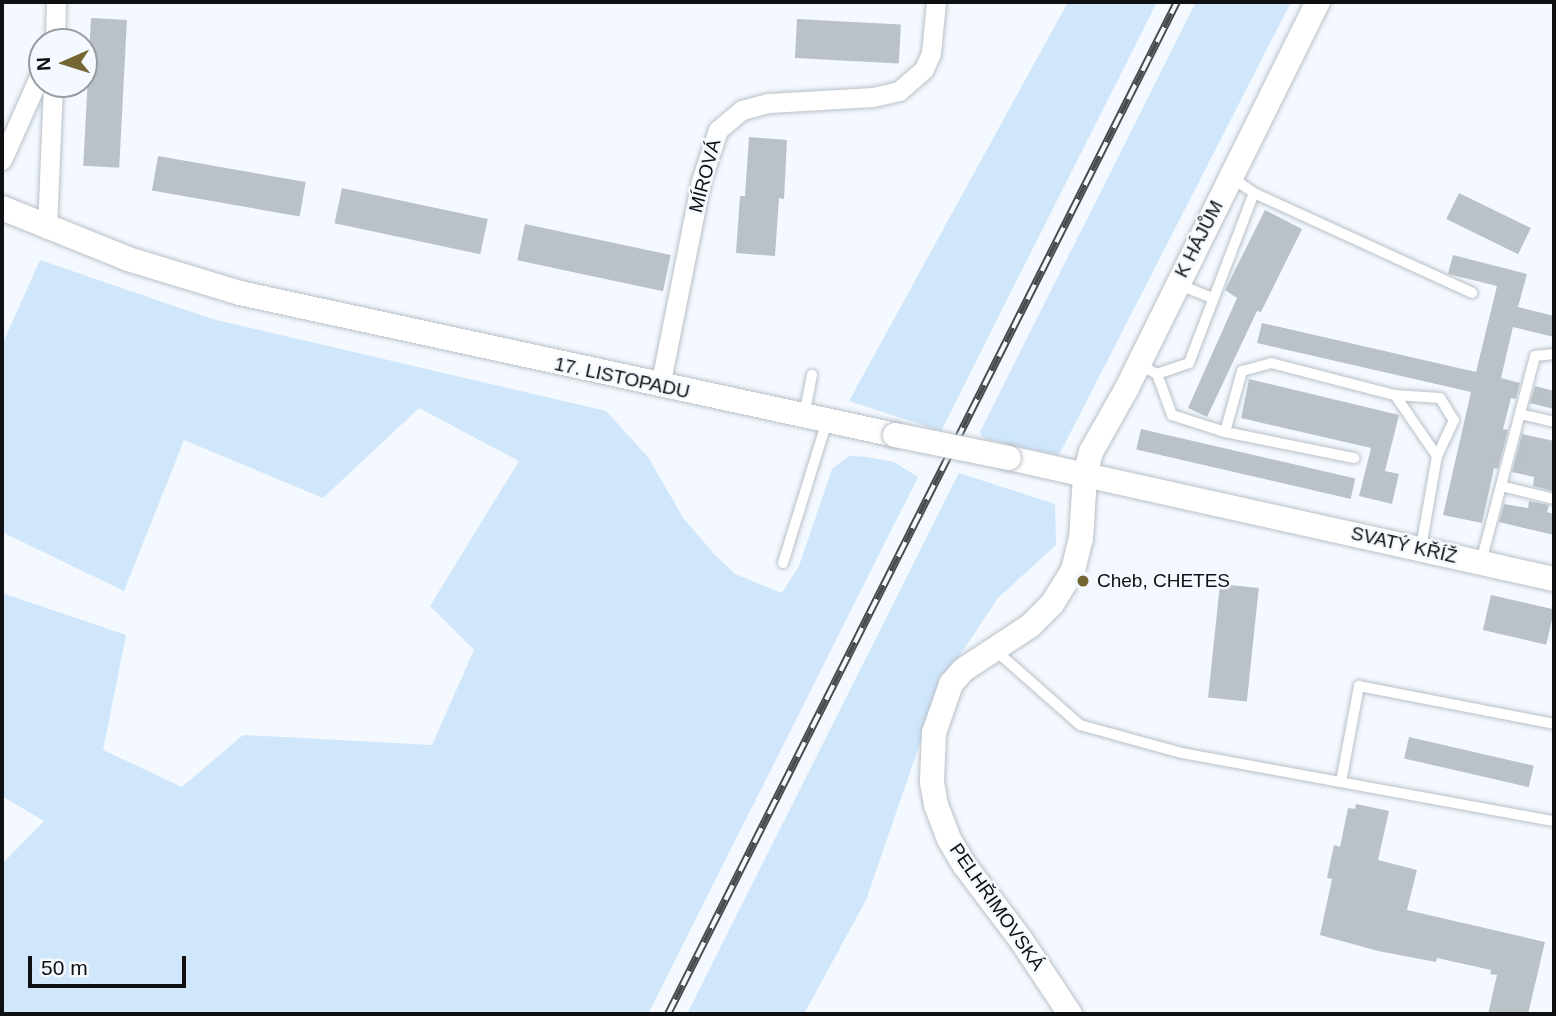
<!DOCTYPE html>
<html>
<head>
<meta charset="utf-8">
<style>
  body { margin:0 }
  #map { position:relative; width:1556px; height:1016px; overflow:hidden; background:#f3f9fe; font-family:Helvetica,sans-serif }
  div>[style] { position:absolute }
  .green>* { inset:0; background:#cfe6fb }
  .building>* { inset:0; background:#bac2c8; transform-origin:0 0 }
  .roads { filter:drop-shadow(0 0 2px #b9c0c7) drop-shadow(0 0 2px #b9c0c7) }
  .service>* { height:10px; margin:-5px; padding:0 5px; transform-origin:5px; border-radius:5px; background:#fff }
  .minor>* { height:19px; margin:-9.5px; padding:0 9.5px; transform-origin:9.5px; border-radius:9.5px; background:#fff }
  .tertiary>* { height:24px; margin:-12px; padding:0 12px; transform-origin:12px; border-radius:12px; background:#fff }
  .rail>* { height:8px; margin-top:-4px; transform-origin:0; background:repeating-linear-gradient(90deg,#f3f9fe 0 16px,#494c4f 0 32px); box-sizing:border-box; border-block:2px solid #494c4f }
  .bridges { filter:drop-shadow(0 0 2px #b9c0c7) drop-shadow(0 0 2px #b9c0c7) }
  .tertiary-bridge>* { height:24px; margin:-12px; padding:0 12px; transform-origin:12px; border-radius:12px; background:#fff }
  .dots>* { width:19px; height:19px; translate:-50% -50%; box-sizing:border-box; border:4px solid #f3f9fe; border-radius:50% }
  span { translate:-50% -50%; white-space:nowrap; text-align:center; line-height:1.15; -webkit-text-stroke:5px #f3f9fe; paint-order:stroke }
  .street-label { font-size:19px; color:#0e1013 }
  .poi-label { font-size:19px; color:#0e1013 }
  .left { translate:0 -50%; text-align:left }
  .frame { position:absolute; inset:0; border:4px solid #0e1013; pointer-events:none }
  .north { position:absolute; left:28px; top:28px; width:70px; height:70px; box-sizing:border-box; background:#f3f9fe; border:2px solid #979ca0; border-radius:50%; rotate:267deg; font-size:19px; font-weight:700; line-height:28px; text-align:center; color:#0e1013 }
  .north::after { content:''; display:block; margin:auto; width:24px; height:32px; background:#746734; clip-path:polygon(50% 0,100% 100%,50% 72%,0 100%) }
  .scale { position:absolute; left:28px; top:956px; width:158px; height:32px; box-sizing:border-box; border:4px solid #0e1013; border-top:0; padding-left:9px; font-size:21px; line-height:24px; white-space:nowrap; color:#0e1013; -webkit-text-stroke:5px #f3f9fe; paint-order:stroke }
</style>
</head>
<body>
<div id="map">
  <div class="green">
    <div style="clip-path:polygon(1068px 2px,1157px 2px,941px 431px,849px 401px)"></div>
    <div style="clip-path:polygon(1196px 2px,1291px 2px,1059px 455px,984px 439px,980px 432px)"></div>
    <div style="clip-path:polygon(40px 260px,212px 319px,606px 411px,648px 457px,684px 519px,715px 555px,735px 574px,782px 593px,799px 566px,832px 469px,849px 456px,867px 457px,894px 462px,918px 477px,648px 1014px,2px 1014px,2px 864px,44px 821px,2px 796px,2px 593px,126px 635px,103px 750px,182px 787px,243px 735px,432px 745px,474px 650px,430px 606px,519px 461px,419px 408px,323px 498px,184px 440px,124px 591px,2px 532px,2px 345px)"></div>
    <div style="clip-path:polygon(959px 473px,1055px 504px,1056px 545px,998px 598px,940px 685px,866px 900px,804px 1014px,687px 1014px)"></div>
  </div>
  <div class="building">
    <div style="left:91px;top:18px;width:36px;height:148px;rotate:3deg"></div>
    <div style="left:797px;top:19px;width:104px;height:39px;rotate:3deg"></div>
    <div style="clip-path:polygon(749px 137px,787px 140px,784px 199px,779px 198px,775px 256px,736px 253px,740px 196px,745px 196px)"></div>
    <div style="left:158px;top:156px;width:150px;height:35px;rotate:10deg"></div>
    <div style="left:342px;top:188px;width:149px;height:36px;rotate:12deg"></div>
    <div style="left:1459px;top:193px;width:80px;height:29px;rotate:26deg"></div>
    <div style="clip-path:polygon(1265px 210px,1302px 229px,1261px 312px,1257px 311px,1207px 417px,1188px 408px,1237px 298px,1225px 290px)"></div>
    <div style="left:525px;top:224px;width:149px;height:37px;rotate:12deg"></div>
    <div style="clip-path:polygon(1453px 255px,1527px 274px,1518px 307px,1554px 316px,1554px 337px,1513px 327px,1501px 378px,1520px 383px,1516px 399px,1511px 398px,1503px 429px,1508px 430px,1498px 469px,1494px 468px,1482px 523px,1443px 515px,1471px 392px,1257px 343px,1262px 323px,1476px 372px,1497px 286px,1448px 274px)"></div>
    <div style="clip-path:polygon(1249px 379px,1399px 415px,1385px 471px,1399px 474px,1392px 504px,1359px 496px,1371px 448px,1241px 418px)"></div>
    <div style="clip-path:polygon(1535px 386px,1554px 391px,1554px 409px,1530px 403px)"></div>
    <div style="left:1141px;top:429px;width:220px;height:21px;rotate:13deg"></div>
    <div style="clip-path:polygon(1522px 434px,1554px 441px,1552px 491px,1533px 486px,1534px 477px,1512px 472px)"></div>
    <div style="clip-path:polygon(1529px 501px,1549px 505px,1547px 512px,1554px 514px,1554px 535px,1499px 522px,1504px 504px,1528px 508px)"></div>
    <div style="left:1220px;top:584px;width:39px;height:114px;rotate:6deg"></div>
    <div style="left:1491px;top:595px;width:65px;height:36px;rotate:13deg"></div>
    <div style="left:1409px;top:737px;width:128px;height:22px;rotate:13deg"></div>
    <div style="clip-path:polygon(1356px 804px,1389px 811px,1378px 860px,1417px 870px,1407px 910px,1545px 942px,1528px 1014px,1488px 1014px,1497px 975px,1490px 974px,1491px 970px,1437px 958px,1436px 962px,1378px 951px,1320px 935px,1332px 879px,1327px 878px,1334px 845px,1340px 847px,1348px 808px,1355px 809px)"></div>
  </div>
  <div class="roads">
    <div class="service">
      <div style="left:1254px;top:193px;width:240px;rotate:24.6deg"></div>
      <div style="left:1180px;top:285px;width:35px;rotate:22deg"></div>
      <div style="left:1138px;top:364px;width:21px;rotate:28deg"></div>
      <div style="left:1157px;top:374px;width:44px;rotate:69.9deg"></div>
      <div style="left:1172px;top:415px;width:56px;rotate:17.8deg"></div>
      <div style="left:1225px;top:432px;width:132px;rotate:11.4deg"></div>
      <div style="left:1157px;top:374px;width:34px;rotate:-19deg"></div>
      <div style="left:1189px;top:363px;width:182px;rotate:-69.1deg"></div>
      <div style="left:1254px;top:193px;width:28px;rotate:-145deg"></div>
      <div style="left:1395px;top:395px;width:45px;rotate:3.8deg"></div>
      <div style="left:1440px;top:398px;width:26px;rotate:58deg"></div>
      <div style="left:1454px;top:420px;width:40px;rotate:115deg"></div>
      <div style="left:1520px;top:414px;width:35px;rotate:13deg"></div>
      <div style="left:804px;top:416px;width:42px;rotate:-79deg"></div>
      <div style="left:1225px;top:432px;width:63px;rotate:-74.4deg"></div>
      <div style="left:1242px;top:371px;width:30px;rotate:-15deg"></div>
      <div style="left:1271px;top:363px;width:128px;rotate:14.5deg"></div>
      <div style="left:1395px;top:395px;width:74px;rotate:55.5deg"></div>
      <div style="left:1437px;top:456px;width:93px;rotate:99.9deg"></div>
      <div style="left:1501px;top:486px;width:55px;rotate:13.8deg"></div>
      <div style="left:1481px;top:562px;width:213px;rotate:-75.3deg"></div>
      <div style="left:1535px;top:356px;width:19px;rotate:-6deg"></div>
      <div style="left:783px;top:563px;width:149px;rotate:-72.8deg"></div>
      <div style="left:995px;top:650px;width:113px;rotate:41.4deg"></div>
      <div style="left:1080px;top:725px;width:106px;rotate:15.4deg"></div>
      <div style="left:1182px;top:753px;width:378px;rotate:10.4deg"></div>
      <div style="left:1341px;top:782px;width:98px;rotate:-79.4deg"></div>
      <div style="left:1359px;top:686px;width:199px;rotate:11deg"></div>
    </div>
    <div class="minor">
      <div style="left:55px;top:42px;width:40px;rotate:-88.6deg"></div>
      <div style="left:2px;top:160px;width:98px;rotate:-66deg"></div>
      <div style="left:47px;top:229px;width:145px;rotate:-87.6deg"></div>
      <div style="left:660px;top:386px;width:209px;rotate:-78.7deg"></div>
      <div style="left:701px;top:181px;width:54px;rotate:-71.6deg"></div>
      <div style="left:718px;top:130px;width:31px;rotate:-40deg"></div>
      <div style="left:742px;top:110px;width:28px;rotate:-15deg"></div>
      <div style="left:769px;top:103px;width:104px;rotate:-3.3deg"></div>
      <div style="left:873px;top:97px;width:27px;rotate:-13deg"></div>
      <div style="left:899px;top:91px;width:33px;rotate:-41deg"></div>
      <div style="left:924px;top:69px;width:17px;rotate:-66deg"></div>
      <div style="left:931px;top:53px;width:51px;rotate:-84.4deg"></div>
    </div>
    <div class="tertiary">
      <div style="left:2px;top:208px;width:136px;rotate:22deg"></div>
      <div style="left:128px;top:259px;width:117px;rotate:16.9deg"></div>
      <div style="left:240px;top:293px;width:670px;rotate:12.23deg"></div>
      <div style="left:1009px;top:458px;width:558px;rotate:12.52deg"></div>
      <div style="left:1070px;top:1014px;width:89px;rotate:-123.5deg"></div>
      <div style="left:1021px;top:940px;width:93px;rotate:-127.1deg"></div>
      <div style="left:965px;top:866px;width:31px;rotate:-121deg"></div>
      <div style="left:949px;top:839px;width:36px;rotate:-111deg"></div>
      <div style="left:936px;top:805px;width:23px;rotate:-100deg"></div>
      <div style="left:932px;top:782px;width:49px;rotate:-87.7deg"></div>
      <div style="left:934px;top:733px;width:52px;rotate:-70.9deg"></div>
      <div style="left:951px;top:684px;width:18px;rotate:-49deg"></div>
      <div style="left:963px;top:670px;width:80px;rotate:-33.3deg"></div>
      <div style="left:1030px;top:626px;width:31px;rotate:-45deg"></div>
      <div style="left:1052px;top:604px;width:40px;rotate:-58deg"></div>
      <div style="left:1073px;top:570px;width:32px;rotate:-76deg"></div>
      <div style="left:1081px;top:539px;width:63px;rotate:-86.4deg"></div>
      <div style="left:1085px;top:476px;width:25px;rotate:-76deg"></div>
      <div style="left:1091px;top:452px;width:71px;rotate:-60.6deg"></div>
      <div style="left:1126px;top:390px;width:433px;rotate:-63.7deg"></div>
    </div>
  </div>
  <div class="rail">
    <div style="left:668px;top:1014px;width:1133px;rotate:-63.3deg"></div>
  </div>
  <div class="bridges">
    <div class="tertiary-bridge">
      <div style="left:895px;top:435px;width:116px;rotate:11.4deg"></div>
    </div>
  </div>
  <div class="dots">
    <div style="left:1083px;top:581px;background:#746734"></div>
  </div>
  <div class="street-label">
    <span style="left:705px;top:176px;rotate:-75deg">MÍROVÁ</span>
    <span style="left:1199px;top:239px;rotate:-63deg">K HÁJŮM</span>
    <span style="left:622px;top:378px;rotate:12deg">17. LISTOPADU</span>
    <span style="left:1404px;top:545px;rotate:13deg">SVATÝ KŘÍŽ</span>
    <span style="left:997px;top:907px;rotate:55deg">PELHŘIMOVSKÁ</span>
  </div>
  <div class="poi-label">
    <span class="left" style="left:1097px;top:581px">Cheb, CHETES</span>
  </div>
  <div class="frame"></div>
  <div class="north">N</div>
  <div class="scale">50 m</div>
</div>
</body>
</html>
